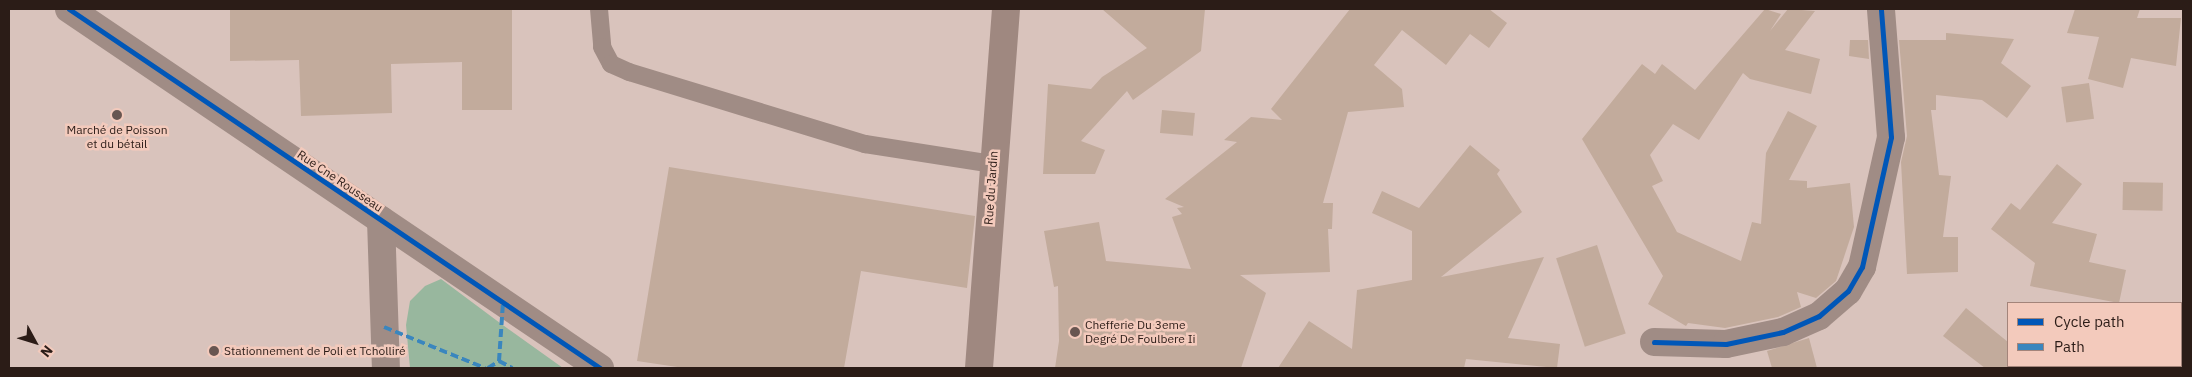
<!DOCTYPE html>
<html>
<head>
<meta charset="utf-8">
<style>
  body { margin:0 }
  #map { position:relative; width:2192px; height:377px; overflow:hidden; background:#d9c3bc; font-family:"IBM Plex Sans",sans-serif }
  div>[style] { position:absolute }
  .green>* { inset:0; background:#98b79e }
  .building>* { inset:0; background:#c2ab9c; transform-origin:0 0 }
  .lane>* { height:18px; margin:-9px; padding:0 9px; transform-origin:9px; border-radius:9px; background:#a08c85 }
  .street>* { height:28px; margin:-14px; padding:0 14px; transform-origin:14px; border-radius:14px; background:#a08c85 }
  .secondary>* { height:28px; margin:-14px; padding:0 14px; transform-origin:14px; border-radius:14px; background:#9f8880 }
  .quiet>* { height:4px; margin-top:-2px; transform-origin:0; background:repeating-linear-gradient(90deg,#3a86be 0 8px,transparent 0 12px) }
  .cycleway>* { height:5px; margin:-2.5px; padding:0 2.5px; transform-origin:2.5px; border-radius:2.5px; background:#0057b8 }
  .dots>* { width:14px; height:14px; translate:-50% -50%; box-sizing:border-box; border:2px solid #f3cabc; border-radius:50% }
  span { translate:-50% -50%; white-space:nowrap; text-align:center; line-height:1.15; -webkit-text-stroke:5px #f3cabc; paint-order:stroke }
  .poi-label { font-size:12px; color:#2b1c17 }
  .left { translate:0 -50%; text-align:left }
  .street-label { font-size:12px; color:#2b1c17 }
  .frame { position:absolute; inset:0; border:10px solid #2b1c17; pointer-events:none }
  .legend { position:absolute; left:2007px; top:302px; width:175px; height:65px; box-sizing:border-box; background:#f3cabc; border:1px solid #a3847a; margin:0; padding:6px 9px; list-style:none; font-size:15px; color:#2b1c17 }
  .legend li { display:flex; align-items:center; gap:10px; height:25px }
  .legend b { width:25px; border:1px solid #a3847a }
  .north { position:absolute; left:10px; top:317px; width:50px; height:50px; -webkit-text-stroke:4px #f3cabc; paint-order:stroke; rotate:129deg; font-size:14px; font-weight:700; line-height:20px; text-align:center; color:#2b1c17 }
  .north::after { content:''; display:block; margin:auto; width:18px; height:22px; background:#2b1c17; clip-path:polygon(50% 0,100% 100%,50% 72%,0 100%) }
</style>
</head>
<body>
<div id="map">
  <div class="green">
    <div style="clip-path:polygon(441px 279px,500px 323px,563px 368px,410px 368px,406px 325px,410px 301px,425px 286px)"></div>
  </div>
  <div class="building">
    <div style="clip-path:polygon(230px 9px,512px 9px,512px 110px,462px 110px,462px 62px,391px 64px,392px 113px,301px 116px,299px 60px,230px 61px)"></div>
    <div style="clip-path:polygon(1102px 9px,1205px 9px,1201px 51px,1133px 100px,1127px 91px,1081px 141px,1105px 150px,1095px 174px,1043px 174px,1048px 84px,1091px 89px,1102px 77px,1147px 48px)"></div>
    <div style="clip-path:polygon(1350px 9px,1489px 9px,1507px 23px,1489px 48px,1470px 34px,1446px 65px,1402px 30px,1374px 65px,1402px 89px,1404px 107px,1348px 112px,1323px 203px,1333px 203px,1332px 229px,1328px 229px,1330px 272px,1240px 275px,1266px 293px,1241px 368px,1055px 368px,1059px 341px,1058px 286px,1054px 287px,1044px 231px,1099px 222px,1106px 261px,1191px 269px,1172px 217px,1182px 214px,1177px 208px,1184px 207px,1165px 199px,1237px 142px,1224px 140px,1251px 117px,1282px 120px,1271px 109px)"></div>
    <div style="clip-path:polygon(1765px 9px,1781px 14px,1770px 31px,1788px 9px,1815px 11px,1785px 50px,1820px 59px,1811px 94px,1750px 79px,1743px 73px,1699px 140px,1673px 124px,1650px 155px,1663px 181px,1652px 186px,1677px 232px,1741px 261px,1752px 222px,1761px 224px,1766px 153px,1788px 111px,1817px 126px,1789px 180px,1807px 181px,1807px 188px,1850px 183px,1854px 227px,1836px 281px,1816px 298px,1797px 292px,1801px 307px,1778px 317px,1725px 328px,1688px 323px,1686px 326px,1648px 304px,1663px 276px,1582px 139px,1642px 64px,1655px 74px,1662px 64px,1695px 90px)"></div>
    <div style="clip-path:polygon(2075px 9px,2140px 9px,2137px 18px,2181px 18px,2176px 66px,2131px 58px,2123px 88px,2088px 79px,2099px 37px,2067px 33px)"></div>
    <div style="clip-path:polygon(1946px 33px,2014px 39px,2001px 63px,2031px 86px,2007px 118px,1982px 100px,1936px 95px,1936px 110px,1931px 110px,1939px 175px,1951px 176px,1943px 237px,1958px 237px,1958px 272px,1907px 274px,1901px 162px,1907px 136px,1899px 40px,1946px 40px)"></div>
    <div style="clip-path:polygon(1850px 40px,1868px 40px,1869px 59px,1849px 56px)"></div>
    <div style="left:2089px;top:83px;width:36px;height:28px;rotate:82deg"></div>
    <div style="left:1162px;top:110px;width:33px;height:23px;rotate:5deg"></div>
    <div style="clip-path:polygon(1470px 145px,1500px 170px,1497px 174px,1522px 212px,1441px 277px,1544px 257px,1508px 338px,1560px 344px,1557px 368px,1466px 359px,1464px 368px,1278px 368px,1309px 321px,1352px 349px,1357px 290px,1412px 280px,1412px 231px,1372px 213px,1382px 191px,1419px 208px)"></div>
    <div style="clip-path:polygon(2057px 164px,2082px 184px,2052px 223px,2097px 234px,2089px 262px,2126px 270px,2119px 303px,2030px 286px,2035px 263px,1991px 229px,2011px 203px,2020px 210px)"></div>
    <div style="clip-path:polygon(669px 167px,975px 216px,967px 288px,861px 271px,844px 368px,684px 368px,637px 361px)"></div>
    <div style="left:2123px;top:182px;width:40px;height:28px;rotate:1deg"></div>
    <div style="left:1597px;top:245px;width:93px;height:43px;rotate:72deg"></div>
    <div style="clip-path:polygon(1966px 308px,2008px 342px,2008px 368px,1985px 368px,1943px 336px)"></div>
    <div style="clip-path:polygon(1809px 338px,1817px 368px,1772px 368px,1767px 351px)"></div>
  </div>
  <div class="lane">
    <div style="left:599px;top:9px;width:38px;rotate:85deg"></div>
    <div style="left:602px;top:47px;width:19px;rotate:62deg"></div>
    <div style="left:611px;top:64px;width:20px;rotate:24deg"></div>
    <div style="left:629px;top:72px;width:247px;rotate:17deg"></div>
    <div style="left:865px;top:144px;width:130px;rotate:8.9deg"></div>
  </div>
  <div class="street">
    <div style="left:69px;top:9px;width:641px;rotate:34.06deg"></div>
    <div style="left:381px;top:220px;width:148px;rotate:88.1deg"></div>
    <div style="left:1654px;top:342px;width:72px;rotate:1.6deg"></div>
    <div style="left:1726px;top:344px;width:58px;rotate:-11.9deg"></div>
    <div style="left:1783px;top:332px;width:39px;rotate:-24deg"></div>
    <div style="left:1819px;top:316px;width:38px;rotate:-41deg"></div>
    <div style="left:1848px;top:291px;width:28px;rotate:-60deg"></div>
    <div style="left:1862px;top:267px;width:133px;rotate:-77.4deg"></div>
    <div style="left:1891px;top:137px;width:128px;rotate:-94.5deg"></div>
    <div style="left:2182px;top:368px;width:11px;rotate:-85deg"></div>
  </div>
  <div class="secondary">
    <div style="left:979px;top:368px;width:360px;rotate:-85.7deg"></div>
  </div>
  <div class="quiet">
    <div style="left:384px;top:327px;width:109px;rotate:22.1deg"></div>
    <div style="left:499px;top:361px;width:59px;rotate:-86.1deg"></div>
    <div style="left:488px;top:368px;width:13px;rotate:-32deg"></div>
    <div style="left:499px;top:361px;width:15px;rotate:28deg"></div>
  </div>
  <div class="cycleway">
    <div style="left:69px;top:9px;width:641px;rotate:34.06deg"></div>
    <div style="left:1654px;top:342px;width:72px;rotate:1.6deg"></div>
    <div style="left:1726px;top:344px;width:58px;rotate:-11.9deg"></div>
    <div style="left:1783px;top:332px;width:39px;rotate:-24deg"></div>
    <div style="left:1819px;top:316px;width:38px;rotate:-41deg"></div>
    <div style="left:1848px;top:291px;width:28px;rotate:-60deg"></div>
    <div style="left:1862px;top:267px;width:133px;rotate:-77.4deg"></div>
    <div style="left:1891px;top:137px;width:128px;rotate:-94.5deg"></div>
  </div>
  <div class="dots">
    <div style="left:117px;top:115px;background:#685651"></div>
    <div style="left:1075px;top:332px;background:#685651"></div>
    <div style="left:214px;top:351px;background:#685651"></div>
  </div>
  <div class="poi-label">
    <span style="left:117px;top:137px">Marché de Poisson<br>et du bétail</span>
    <span class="left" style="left:1085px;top:332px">Chefferie Du 3eme<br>Degré De Foulbere Ii</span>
    <span class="left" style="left:224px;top:351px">Stationnement de Poli et Tcholliré</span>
  </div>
  <div class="street-label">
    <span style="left:340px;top:181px;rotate:34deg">Rue Cne Rousseau</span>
    <span style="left:991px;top:188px;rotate:-86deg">Rue du Jardin</span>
  </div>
  <div class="frame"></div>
  <ul class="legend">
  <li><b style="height:6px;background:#0057b8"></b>Cycle path</li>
  <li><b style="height:6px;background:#3a86be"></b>Path</li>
  </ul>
  <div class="north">N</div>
</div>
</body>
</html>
